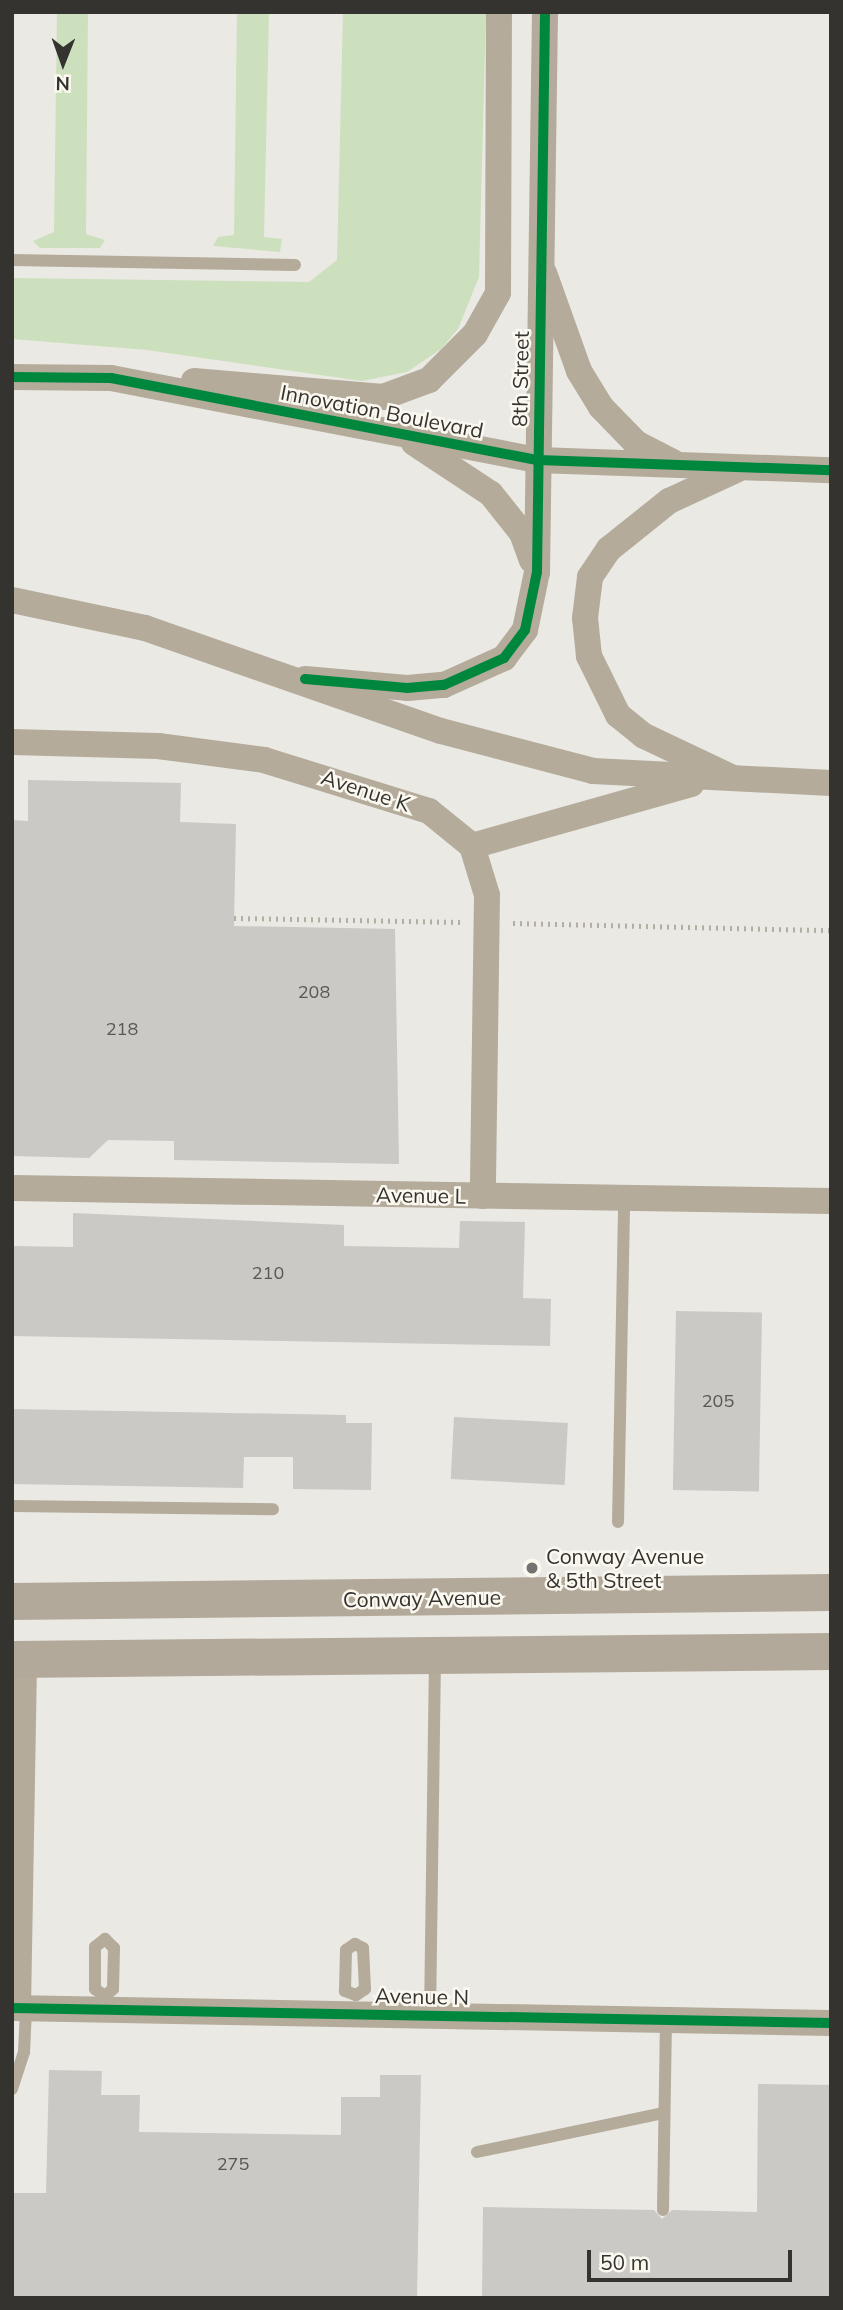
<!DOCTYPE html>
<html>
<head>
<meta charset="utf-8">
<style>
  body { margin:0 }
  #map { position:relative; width:843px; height:2310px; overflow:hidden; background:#eae9e4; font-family:Mulish,sans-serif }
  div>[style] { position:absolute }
  .green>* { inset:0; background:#cde0bd }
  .building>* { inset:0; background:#cac9c5; transform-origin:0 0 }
  .path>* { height:4.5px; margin-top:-2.25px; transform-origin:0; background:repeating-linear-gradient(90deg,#b3ada2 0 2px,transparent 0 7px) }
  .lane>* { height:12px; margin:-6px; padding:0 6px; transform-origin:6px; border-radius:6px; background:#b4ab9b }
  .street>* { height:26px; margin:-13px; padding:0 13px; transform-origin:13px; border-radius:13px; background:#b4ab9b }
  .secondary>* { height:37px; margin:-18.5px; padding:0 18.5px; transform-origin:18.5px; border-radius:18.5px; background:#b3a99a }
  .cycleway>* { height:10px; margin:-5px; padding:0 5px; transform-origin:5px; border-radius:5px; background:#00873e }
  .dots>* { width:19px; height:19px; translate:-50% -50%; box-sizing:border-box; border:4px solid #fbf8ef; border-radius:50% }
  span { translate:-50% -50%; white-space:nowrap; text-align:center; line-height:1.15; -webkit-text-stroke:5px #fbf8ef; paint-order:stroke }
  .number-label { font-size:18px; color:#5a5855 }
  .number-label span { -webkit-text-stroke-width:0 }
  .street-label { font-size:21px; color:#353330 }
  .poi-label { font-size:21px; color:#353330 }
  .left { translate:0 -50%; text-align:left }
  .frame { position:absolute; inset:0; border:14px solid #353330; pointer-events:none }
  .north { position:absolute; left:28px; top:28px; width:70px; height:70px; -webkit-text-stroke:5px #fbf8ef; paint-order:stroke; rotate:181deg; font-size:19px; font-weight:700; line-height:28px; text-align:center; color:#353330 }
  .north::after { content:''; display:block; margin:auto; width:24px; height:32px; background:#353330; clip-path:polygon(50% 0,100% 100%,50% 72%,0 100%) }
  .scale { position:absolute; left:587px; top:2250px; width:205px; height:32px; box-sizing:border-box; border:4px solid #353330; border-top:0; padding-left:9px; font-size:21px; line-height:24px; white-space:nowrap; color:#353330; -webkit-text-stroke:5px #fbf8ef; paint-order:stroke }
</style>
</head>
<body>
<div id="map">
  <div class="green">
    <div style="clip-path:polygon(57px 12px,88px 12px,86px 234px,105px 240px,100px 248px,40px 248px,33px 241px,54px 232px)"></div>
    <div style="clip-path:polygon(237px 12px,269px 12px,264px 237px,282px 239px,280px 252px,213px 246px,218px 237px,234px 235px)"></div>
    <div style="clip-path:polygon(343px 12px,486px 12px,479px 277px,458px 329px,441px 349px,407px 372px,362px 381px,147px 350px,12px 339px,12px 278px,309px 282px,337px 260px)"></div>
  </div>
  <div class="building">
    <div style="clip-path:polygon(28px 780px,181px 783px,180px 822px,236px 824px,234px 926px,395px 929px,399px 1164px,174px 1160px,174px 1141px,108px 1140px,89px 1158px,12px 1156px,12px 820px,28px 821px)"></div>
    <div style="clip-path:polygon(73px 1213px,344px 1225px,344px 1246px,459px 1248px,460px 1221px,525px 1222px,523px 1298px,551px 1299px,550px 1346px,12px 1336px,12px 1246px,73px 1247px)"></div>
    <div style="left:676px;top:1311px;width:86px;height:179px;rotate:1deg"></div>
    <div style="clip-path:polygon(12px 1409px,346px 1415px,346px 1423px,372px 1423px,371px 1490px,293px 1489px,293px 1457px,244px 1457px,243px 1488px,12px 1484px)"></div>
    <div style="left:454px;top:1417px;width:114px;height:62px;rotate:3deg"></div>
    <div style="clip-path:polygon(49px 2070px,102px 2071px,101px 2095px,140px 2095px,139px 2132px,341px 2135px,341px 2097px,380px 2097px,380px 2075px,421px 2075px,417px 2298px,12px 2298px,12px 2193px,46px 2193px)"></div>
    <div style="clip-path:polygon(758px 2084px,831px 2085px,831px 2298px,482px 2298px,483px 2207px,654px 2210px,662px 2219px,672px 2210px,757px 2212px)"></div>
  </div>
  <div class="path">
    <div style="left:234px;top:918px;width:227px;rotate:1deg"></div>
    <div style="left:513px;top:923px;width:318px;rotate:1.3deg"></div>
  </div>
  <div class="lane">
    <div style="left:12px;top:260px;width:283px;rotate:1deg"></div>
    <div style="left:12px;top:1506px;width:261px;rotate:0.7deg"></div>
    <div style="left:618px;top:1522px;width:324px;rotate:-88.9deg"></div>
    <div style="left:105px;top:1939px;width:13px;rotate:45deg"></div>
    <div style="left:114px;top:1948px;width:41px;rotate:91.4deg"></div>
    <div style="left:113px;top:1989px;width:11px;rotate:139deg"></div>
    <div style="left:105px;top:1996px;width:12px;rotate:-145deg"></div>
    <div style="left:95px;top:1989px;width:42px;rotate:-90deg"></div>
    <div style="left:95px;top:1947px;width:13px;rotate:-39deg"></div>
    <div style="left:355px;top:1944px;width:9px;rotate:27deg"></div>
    <div style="left:363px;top:1948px;width:41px;rotate:87.2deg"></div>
    <div style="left:365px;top:1989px;width:11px;rotate:146deg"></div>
    <div style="left:356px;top:1995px;width:12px;rotate:-160deg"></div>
    <div style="left:345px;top:1991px;width:41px;rotate:-88.6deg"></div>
    <div style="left:346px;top:1950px;width:11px;rotate:-34deg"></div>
    <div style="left:430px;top:2016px;width:357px;rotate:-89.2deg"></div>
    <div style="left:12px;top:2089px;width:39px;rotate:-72deg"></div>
    <div style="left:24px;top:2052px;width:43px;rotate:-87.3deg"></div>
    <div style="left:477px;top:2152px;width:191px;rotate:-11.8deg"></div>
    <div style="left:663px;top:2210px;width:190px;rotate:-89.1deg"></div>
  </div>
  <div class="street">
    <div style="left:544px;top:273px;width:104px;rotate:70.3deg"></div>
    <div style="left:579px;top:371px;width:42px;rotate:58.6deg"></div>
    <div style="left:601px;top:407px;width:50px;rotate:45.8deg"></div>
    <div style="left:636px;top:443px;width:42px;rotate:27.2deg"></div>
    <div style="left:12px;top:377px;width:99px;rotate:0.6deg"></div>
    <div style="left:111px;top:378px;width:435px;rotate:10.9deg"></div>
    <div style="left:538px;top:460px;width:293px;rotate:2deg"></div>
    <div style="left:194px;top:381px;width:190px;rotate:4.8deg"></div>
    <div style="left:383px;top:397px;width:49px;rotate:-20.3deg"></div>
    <div style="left:429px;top:380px;width:65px;rotate:-45deg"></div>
    <div style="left:475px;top:334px;width:47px;rotate:-60.7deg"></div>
    <div style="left:498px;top:293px;width:281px;rotate:-89.8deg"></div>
    <div style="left:414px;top:443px;width:92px;rotate:33.5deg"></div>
    <div style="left:491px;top:494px;width:50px;rotate:51.5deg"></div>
    <div style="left:522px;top:533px;width:29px;rotate:70deg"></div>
    <div style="left:12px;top:600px;width:136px;rotate:11.9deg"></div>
    <div style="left:145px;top:628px;width:313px;rotate:19.2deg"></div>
    <div style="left:441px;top:731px;width:157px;rotate:14.7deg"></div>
    <div style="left:593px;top:771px;width:238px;rotate:2.9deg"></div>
    <div style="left:305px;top:679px;width:102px;rotate:5deg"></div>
    <div style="left:407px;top:688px;width:37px;rotate:-5deg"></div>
    <div style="left:444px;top:685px;width:66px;rotate:-24.2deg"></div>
    <div style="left:504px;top:658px;width:35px;rotate:-53deg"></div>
    <div style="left:525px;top:630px;width:59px;rotate:-78.3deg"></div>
    <div style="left:537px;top:572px;width:560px;rotate:-89.18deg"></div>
    <div style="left:12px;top:742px;width:146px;rotate:1.6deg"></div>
    <div style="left:158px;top:746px;width:107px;rotate:7.5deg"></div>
    <div style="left:264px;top:760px;width:173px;rotate:17.2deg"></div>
    <div style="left:429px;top:811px;width:55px;rotate:39.1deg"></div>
    <div style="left:472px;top:846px;width:228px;rotate:-15.8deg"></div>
    <div style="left:733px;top:778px;width:98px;rotate:-154.7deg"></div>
    <div style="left:644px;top:736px;width:33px;rotate:-141deg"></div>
    <div style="left:618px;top:715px;width:66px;rotate:-116.2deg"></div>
    <div style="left:589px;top:656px;width:38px;rotate:-96deg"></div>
    <div style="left:585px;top:618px;width:41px;rotate:-83deg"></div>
    <div style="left:590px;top:577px;width:34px;rotate:-56deg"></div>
    <div style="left:609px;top:549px;width:77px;rotate:-38.7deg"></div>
    <div style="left:669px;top:501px;width:74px;rotate:-24.8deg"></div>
    <div style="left:472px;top:846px;width:51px;rotate:73deg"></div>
    <div style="left:487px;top:895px;width:301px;rotate:90.8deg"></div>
    <div style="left:12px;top:1188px;width:819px;rotate:0.91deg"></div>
    <div style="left:12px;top:2008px;width:819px;rotate:1.05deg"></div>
    <div style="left:18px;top:2008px;width:349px;rotate:-89deg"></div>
  </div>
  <div class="secondary">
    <div style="left:12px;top:1601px;width:819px;rotate:-0.63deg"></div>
    <div style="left:12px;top:1659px;width:819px;rotate:-0.56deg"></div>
  </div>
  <div class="cycleway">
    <div style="left:12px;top:377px;width:99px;rotate:0.6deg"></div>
    <div style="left:111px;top:378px;width:435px;rotate:10.9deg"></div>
    <div style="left:538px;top:460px;width:293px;rotate:2deg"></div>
    <div style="left:305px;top:679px;width:102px;rotate:5deg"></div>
    <div style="left:407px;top:688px;width:37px;rotate:-5deg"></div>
    <div style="left:444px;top:685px;width:66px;rotate:-24.2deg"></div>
    <div style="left:504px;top:658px;width:35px;rotate:-53deg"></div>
    <div style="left:525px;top:630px;width:59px;rotate:-78.3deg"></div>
    <div style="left:537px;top:572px;width:560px;rotate:-89.18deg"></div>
    <div style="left:12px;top:2008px;width:819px;rotate:1.05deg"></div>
  </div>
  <div class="dots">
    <div style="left:532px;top:1568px;background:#74736f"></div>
  </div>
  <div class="number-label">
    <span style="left:314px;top:992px">208</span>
    <span style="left:122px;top:1029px">218</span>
    <span style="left:268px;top:1273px">210</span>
    <span style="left:718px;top:1401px">205</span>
    <span style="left:233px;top:2164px">275</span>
  </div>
  <div class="street-label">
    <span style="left:520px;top:379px;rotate:-89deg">8th Street</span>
    <span style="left:382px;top:411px;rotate:11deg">Innovation Boulevard</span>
    <span style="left:366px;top:790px;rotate:18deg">Avenue K</span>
    <span style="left:421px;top:1195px;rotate:1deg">Avenue L</span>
    <span style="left:422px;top:1598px;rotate:-1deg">Conway Avenue</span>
    <span style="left:422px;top:1996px;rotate:1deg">Avenue N</span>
  </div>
  <div class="poi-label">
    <span class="left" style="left:546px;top:1568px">Conway Avenue<br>&amp; 5th Street</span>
  </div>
  <div class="frame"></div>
  <div class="north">N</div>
  <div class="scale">50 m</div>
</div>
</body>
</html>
